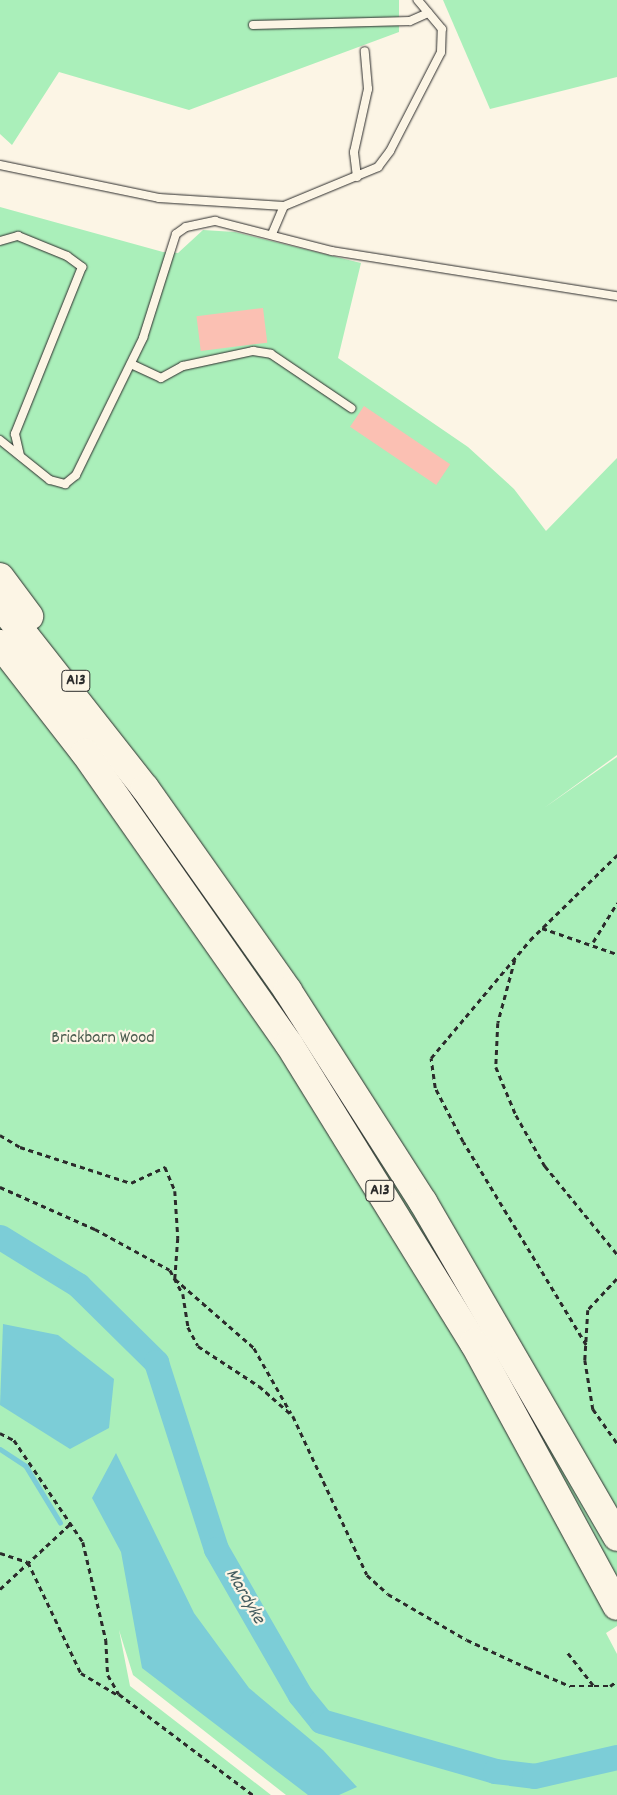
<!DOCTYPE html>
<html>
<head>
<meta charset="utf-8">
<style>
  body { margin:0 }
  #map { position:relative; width:617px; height:1795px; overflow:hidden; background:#fcf5e5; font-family:Dekko,sans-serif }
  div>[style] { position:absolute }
  .green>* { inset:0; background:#aaefba }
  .water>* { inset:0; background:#7ccdd7 }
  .stream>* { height:4.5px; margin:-2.25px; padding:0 2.25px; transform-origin:2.25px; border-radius:2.25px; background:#7ccdd7 }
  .river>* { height:25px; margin:-12.5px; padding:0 12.5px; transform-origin:12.5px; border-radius:12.5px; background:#7ccdd7 }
  .building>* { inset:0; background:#fbc0b3; transform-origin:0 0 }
  .path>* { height:2.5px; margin-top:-1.25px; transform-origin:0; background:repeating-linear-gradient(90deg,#2b2b2b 0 5px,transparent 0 9px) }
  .roads { filter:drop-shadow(0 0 1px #2b2b2b) drop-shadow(0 0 1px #2b2b2b) }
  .service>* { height:8px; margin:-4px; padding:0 4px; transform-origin:4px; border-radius:4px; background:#fcf5e5 }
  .trunk>* { height:28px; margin:-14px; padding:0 14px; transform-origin:14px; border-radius:14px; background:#fcf5e5 }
  span { translate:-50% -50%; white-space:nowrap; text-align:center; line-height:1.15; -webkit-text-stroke:4.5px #fcf5e5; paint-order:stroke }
  .shield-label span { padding:1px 4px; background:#fcf5e5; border:1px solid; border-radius:4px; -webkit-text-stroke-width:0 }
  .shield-label { font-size:16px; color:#2b2b2b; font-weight:700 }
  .park-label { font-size:18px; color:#4b5c4f }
  .water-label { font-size:19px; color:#435c5f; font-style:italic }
</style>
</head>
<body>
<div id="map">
  <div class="green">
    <div style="clip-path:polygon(0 0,399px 0,399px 32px,189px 110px,59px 72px,12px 145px,0 134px)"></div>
    <div style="clip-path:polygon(443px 0,617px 0,617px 77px,490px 109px)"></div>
    <div style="clip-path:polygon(0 207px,163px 252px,178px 253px,203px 230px,235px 232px,361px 263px,338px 358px,468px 447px,514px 489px,546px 531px,617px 458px,617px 755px,544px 808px,617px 757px,617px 1626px,606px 1633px,617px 1654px,617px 1795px,286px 1795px,133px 1675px,119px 1630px,130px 1686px,271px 1795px,0 1795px)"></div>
  </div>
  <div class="water">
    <div style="clip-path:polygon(3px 1324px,58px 1335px,114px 1379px,109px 1428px,70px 1449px,0 1405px)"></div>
    <div style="clip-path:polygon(116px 1453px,194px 1613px,249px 1688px,323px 1750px,357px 1787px,339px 1795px,308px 1795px,142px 1668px,121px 1552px,92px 1498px)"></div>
  </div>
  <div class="stream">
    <div style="left:0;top:1449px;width:31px;rotate:33deg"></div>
    <div style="left:26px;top:1466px;width:66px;rotate:58.7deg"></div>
  </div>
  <div class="river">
    <div style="left:0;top:1237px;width:92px;rotate:31.6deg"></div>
    <div style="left:78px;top:1285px;width:110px;rotate:44.6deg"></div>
    <div style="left:156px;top:1362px;width:196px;rotate:72.2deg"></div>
    <div style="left:216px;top:1549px;width:168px;rotate:60.1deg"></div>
    <div style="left:300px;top:1695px;width:33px;rotate:51deg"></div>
    <div style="left:321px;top:1721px;width:181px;rotate:16deg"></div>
    <div style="left:495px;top:1771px;width:39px;rotate:7deg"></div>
    <div style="left:534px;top:1776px;width:85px;rotate:-12.9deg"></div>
  </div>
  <div class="building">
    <div style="left:263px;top:308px;width:35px;height:67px;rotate:83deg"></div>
    <div style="left:364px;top:406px;width:104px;height:25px;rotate:34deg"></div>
  </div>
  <div class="path">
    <div style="left:542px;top:928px;width:79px;rotate:19.1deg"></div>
    <div style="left:593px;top:942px;width:46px;rotate:-58.4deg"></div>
    <div style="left:515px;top:960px;width:65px;rotate:105.1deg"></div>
    <div style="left:498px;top:1023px;width:44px;rotate:92.6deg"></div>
    <div style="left:496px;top:1067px;width:52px;rotate:67.4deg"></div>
    <div style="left:516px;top:1115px;width:59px;rotate:60.4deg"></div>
    <div style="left:545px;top:1166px;width:114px;rotate:50.7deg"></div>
    <div style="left:0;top:1135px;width:23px;rotate:31deg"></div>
    <div style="left:20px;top:1147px;width:117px;rotate:18deg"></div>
    <div style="left:131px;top:1183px;width:38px;rotate:-25deg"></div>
    <div style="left:165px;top:1167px;width:26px;rotate:67deg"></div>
    <div style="left:175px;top:1191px;width:47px;rotate:86.3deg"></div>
    <div style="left:178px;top:1238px;width:41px;rotate:94.2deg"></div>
    <div style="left:175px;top:1279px;width:105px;rotate:41.1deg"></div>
    <div style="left:254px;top:1348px;width:75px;rotate:60.4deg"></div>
    <div style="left:0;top:1187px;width:104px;rotate:23.9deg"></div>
    <div style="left:95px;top:1229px;width:85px;rotate:28.7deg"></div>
    <div style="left:170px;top:1270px;width:27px;rotate:62deg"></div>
    <div style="left:183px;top:1294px;width:33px;rotate:81deg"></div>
    <div style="left:188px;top:1327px;width:21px;rotate:62deg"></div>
    <div style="left:198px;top:1346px;width:73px;rotate:33.3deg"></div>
    <div style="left:259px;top:1386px;width:45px;rotate:41.4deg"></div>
    <div style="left:293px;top:1416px;width:175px;rotate:65deg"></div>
    <div style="left:367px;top:1575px;width:28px;rotate:42deg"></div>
    <div style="left:388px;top:1594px;width:91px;rotate:30.2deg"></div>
    <div style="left:467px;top:1640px;width:67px;rotate:24.7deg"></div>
    <div style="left:528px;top:1668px;width:46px;rotate:23.2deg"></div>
    <div style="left:570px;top:1686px;width:24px"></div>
    <div style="left:617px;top:1279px;width:42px;rotate:133.1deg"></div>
    <div style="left:588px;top:1310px;width:50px;rotate:93.4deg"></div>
    <div style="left:585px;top:1360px;width:50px;rotate:80.7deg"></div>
    <div style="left:593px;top:1409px;width:42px;rotate:54.8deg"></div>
    <div style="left:586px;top:1345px;width:237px;rotate:-121.2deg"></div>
    <div style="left:463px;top:1142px;width:61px;rotate:-117.4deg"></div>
    <div style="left:435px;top:1088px;width:30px;rotate:-98deg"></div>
    <div style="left:431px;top:1058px;width:154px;rotate:-50deg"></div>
    <div style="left:530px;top:940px;width:122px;rotate:-44.3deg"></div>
    <div style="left:0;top:1433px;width:16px;rotate:27deg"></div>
    <div style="left:14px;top:1440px;width:123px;rotate:55.9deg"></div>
    <div style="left:83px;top:1542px;width:101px;rotate:76.8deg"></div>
    <div style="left:106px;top:1640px;width:35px;rotate:87deg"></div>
    <div style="left:108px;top:1675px;width:22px;rotate:60deg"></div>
    <div style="left:119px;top:1694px;width:168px;rotate:37deg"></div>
    <div style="left:0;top:1553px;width:29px;rotate:18deg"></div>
    <div style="left:28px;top:1562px;width:123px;rotate:64.5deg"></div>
    <div style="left:81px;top:1673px;width:43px;rotate:30.7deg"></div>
    <div style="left:0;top:1589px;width:97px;rotate:-42.9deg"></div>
    <div style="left:568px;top:1653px;width:42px;rotate:51.8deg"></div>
    <div style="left:594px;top:1686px;width:16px"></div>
    <div style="left:610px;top:1686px;width:9px;rotate:-36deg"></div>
  </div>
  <div class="roads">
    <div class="service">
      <div style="left:253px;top:25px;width:157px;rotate:-1.5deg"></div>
      <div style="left:410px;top:21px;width:20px;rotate:-24deg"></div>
      <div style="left:0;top:165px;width:162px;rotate:11.7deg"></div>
      <div style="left:159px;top:198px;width:125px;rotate:3.7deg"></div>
      <div style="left:357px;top:177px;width:25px;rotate:-97deg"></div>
      <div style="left:354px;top:152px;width:65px;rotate:-77.5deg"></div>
      <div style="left:368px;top:89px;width:38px;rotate:-95deg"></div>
      <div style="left:272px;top:234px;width:30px;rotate:-67deg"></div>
      <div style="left:284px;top:206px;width:102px;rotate:-22.5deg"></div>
      <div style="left:378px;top:167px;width:20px;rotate:-53deg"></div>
      <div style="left:390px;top:151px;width:111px;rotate:-62.7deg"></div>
      <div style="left:441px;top:52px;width:23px;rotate:-88deg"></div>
      <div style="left:442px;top:29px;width:38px;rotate:-130deg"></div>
      <div style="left:0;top:241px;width:19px;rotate:-16deg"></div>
      <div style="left:18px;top:236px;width:53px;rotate:22.2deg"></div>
      <div style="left:67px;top:256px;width:19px;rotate:36deg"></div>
      <div style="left:82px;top:267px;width:180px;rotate:111.9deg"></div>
      <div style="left:15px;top:434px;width:22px;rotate:77deg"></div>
      <div style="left:131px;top:364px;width:33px;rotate:25deg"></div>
      <div style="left:161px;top:378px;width:25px;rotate:-29deg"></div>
      <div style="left:183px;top:366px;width:72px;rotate:-12.1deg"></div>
      <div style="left:253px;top:351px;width:18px;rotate:9deg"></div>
      <div style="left:271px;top:354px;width:97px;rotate:34deg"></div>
      <div style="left:0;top:440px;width:64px;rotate:38.7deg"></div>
      <div style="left:50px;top:480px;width:16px;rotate:15deg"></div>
      <div style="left:65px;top:484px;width:14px;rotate:-39deg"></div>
      <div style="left:76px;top:475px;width:153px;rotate:-63.9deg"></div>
      <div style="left:143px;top:338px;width:109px;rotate:-72.4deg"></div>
      <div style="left:176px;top:234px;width:12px;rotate:-35deg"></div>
      <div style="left:186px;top:227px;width:30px;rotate:-12deg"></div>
      <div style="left:215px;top:221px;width:121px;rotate:14.4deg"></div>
      <div style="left:332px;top:251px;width:289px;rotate:9deg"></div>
    </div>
    <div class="trunk">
      <div style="left:0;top:577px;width:49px;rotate:53.4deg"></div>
      <div style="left:0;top:604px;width:234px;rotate:51.8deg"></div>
      <div style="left:145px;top:788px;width:248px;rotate:54.8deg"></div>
      <div style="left:288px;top:991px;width:250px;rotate:57.4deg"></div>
      <div style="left:423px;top:1202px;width:387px;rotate:59.9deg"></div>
      <div style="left:0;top:644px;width:138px;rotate:52.1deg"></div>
      <div style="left:85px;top:753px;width:355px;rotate:55deg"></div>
      <div style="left:289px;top:1044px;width:352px;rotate:58.3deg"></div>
      <div style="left:474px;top:1343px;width:299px;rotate:61.5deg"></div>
    </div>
  </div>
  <div class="shield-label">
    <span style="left:76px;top:681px">A13</span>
    <span style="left:380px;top:1191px">A13</span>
  </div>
  <div class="park-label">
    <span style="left:103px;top:1039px">Brickbarn Wood</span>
  </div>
  <div class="water-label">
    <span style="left:244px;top:1597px;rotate:60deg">Mardyke</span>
  </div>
</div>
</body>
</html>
